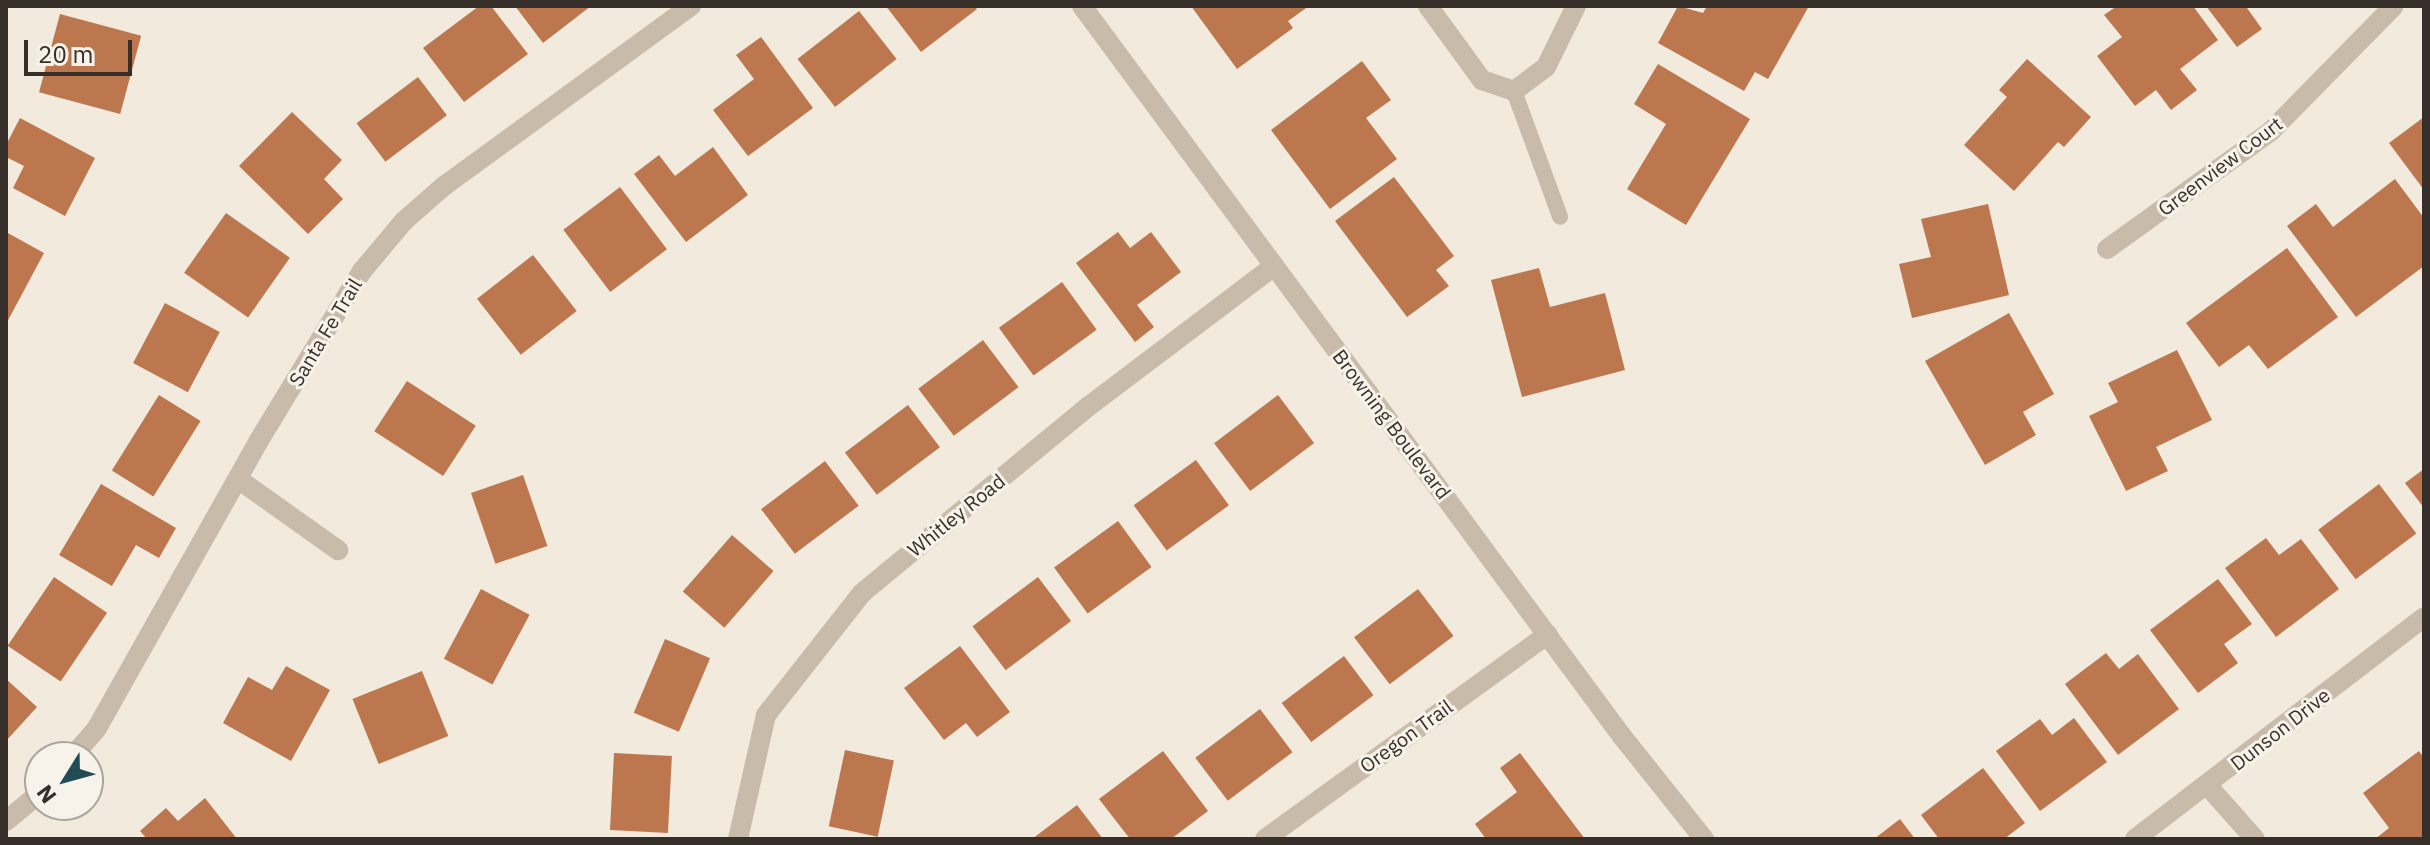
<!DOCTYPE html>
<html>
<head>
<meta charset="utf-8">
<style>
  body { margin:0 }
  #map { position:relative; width:2430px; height:845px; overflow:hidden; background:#f1eadd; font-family:"IBM Plex Sans",sans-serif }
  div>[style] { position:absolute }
  .building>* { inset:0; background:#bd774f; transform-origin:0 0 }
  .service>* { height:16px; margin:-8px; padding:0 8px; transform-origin:8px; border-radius:8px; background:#c8bbaa }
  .minor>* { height:20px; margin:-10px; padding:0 10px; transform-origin:10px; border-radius:10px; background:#c8bbaa }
  .tertiary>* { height:20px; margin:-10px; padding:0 10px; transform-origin:10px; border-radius:10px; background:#c8bbaa }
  span { translate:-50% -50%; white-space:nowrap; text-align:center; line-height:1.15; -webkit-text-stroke:6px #f8f3ea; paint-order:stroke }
  .street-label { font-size:20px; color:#362f29 }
  .frame { position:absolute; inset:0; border:8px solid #362f29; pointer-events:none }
  .north { position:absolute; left:24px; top:741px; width:80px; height:80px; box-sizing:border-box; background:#f8f3ea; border:2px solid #aaa59d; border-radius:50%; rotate:233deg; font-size:22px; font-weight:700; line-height:32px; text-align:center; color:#362f29 }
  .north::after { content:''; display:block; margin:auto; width:28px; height:36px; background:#214b55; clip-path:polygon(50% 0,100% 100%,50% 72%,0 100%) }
  .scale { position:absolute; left:24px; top:40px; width:108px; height:36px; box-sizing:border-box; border:4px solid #362f29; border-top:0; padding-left:10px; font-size:24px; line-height:28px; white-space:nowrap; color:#362f29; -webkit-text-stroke:6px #f8f3ea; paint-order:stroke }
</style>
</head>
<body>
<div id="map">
  <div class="building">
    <div style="clip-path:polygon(479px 6px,491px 6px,528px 54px,464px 102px,423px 48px)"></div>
    <div style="clip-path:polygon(515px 6px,591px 6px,543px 43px)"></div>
    <div style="clip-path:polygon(886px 6px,974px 6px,977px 9px,921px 52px)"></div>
    <div style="clip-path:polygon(1191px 6px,1309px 6px,1288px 21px,1293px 28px,1237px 69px)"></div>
    <div style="clip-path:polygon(1678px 6px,1703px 13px,1707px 6px,1809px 6px,1768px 79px,1755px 72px,1744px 91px,1658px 43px)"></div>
    <div style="clip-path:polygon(2117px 6px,2193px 6px,2218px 40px,2180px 69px,2197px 90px,2171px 110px,2156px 90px,2135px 106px,2097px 56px,2122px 37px,2104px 15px)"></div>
    <div style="clip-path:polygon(2206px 6px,2250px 6px,2247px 8px,2262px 29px,2237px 47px)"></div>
    <div style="left:859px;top:11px;width:61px;height:78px;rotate:52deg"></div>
    <div style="left:60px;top:14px;width:84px;height:81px;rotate:15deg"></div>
    <div style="clip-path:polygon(761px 37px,813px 108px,748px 156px,713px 110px,754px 79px,736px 55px)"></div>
    <div style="clip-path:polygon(2027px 59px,2091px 117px,2064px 147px,2058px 142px,2014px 191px,1964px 145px,2007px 97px,1999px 90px)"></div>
    <div style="clip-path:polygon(1362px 61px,1391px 100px,1366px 118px,1397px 159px,1330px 209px,1271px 130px)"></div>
    <div style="clip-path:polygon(1658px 64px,1750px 119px,1686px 225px,1627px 189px,1666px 124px,1634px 104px)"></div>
    <div style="left:418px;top:77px;width:48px;height:77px;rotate:53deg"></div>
    <div style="clip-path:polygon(292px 112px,342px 160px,324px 179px,343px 199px,308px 234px,239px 166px)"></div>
    <div style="clip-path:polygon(2424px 117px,2424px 190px,2389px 143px)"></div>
    <div style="clip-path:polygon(20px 118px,95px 158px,65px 216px,13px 188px,24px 166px,6px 157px,6px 145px)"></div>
    <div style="clip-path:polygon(713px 147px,748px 195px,686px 242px,634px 174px,659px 155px,675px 176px)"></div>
    <div style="clip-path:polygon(1394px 177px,1454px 256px,1436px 270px,1449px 286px,1407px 317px,1335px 221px)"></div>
    <div style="clip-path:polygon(2395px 179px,2424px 218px,2424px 266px,2356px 317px,2287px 226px,2316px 204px,2333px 227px)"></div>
    <div style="left:620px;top:187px;width:78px;height:71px;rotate:53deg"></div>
    <div style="clip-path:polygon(1988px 204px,2009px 295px,1912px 318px,1899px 264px,1931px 257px,1921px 219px)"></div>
    <div style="left:226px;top:213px;width:78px;height:73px;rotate:35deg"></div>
    <div style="clip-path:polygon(6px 232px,44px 253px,6px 324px)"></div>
    <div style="clip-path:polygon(1118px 232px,1130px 248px,1151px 232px,1181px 272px,1137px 305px,1154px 327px,1135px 342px,1076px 263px)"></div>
    <div style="clip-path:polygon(2287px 248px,2338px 317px,2268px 369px,2249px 345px,2219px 367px,2186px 323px)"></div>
    <div style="left:533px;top:255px;width:71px;height:71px;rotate:52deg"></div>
    <div style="clip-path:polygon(1539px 268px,1550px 307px,1605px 293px,1625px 370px,1522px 397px,1491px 280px)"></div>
    <div style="left:1062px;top:282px;width:59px;height:78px;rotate:54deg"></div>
    <div style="left:165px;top:303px;width:62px;height:68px;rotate:28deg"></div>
    <div style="clip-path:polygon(2009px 313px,2054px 394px,2023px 412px,2036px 435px,1985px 465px,1925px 361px)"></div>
    <div style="left:983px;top:340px;width:59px;height:81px;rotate:53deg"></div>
    <div style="clip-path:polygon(2177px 350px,2212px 420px,2156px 447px,2168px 471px,2126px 491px,2089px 416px,2118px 402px,2108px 383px)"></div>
    <div style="left:407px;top:381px;width:82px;height:60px;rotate:33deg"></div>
    <div style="left:159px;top:395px;width:49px;height:89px;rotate:32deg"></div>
    <div style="left:1278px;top:395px;width:60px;height:80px;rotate:53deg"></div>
    <div style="left:908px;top:405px;width:53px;height:79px;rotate:53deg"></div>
    <div style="left:1196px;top:460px;width:56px;height:77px;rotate:54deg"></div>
    <div style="left:825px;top:461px;width:56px;height:80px;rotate:53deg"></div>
    <div style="clip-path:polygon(2424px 469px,2424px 508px,2405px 483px)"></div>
    <div style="left:523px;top:475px;width:75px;height:55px;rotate:71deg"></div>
    <div style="clip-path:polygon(101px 484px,176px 528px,159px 558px,136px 545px,112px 586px,59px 555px)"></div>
    <div style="left:2379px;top:484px;width:62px;height:76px;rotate:53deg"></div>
    <div style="left:1118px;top:521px;width:57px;height:79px;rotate:54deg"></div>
    <div style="left:732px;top:535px;width:55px;height:75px;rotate:41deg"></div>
    <div style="clip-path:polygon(2266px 538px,2279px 555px,2301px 539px,2339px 589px,2276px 637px,2225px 568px)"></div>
    <div style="left:54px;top:577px;width:64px;height:83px;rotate:34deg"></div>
    <div style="left:1038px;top:577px;width:55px;height:82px;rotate:53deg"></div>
    <div style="clip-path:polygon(2218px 579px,2252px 624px,2224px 644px,2238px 663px,2198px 693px,2150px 630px)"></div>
    <div style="left:481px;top:589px;width:55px;height:79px;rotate:28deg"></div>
    <div style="left:1418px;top:589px;width:59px;height:80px;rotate:53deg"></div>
    <div style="left:665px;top:639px;width:49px;height:80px;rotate:23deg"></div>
    <div style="clip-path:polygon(960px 646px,1010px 712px,977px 737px,966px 723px,944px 740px,904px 688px)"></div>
    <div style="clip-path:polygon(2106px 653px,2119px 669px,2138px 654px,2179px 709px,2118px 755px,2065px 684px)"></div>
    <div style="left:1344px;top:656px;width:49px;height:78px;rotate:53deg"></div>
    <div style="clip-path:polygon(286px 666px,330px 690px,291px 761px,223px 723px,248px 677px,272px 690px)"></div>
    <div style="left:422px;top:671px;width:70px;height:75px;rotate:68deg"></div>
    <div style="clip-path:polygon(6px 679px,37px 707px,6px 741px)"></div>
    <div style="left:1260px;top:709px;width:54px;height:81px;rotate:53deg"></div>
    <div style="clip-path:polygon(2074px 718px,2107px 762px,2040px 811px,1996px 751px,2040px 719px,2052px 735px)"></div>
    <div style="left:845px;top:750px;width:50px;height:78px;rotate:12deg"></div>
    <div style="clip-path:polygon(1163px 751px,1208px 811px,1171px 839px,1130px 839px,1099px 799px)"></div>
    <div style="clip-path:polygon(2419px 751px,2424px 758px,2424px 839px,2375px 839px,2389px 828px,2363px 793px)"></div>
    <div style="left:614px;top:753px;width:58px;height:77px;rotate:3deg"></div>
    <div style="clip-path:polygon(1520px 753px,1585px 839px,1486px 839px,1475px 824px,1517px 792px,1500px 768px)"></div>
    <div style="clip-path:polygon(1983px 768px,2025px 823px,2004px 839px,1939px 839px,1921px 815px)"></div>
    <div style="clip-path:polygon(205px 798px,237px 839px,147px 839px,140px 831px,166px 808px,178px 821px)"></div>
    <div style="clip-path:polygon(1077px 805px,1103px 839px,1032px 839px)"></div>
    <div style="clip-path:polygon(1900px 819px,1915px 839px,1874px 839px)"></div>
  </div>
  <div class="service">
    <div style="left:1514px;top:91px;width:134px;rotate:69.9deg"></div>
  </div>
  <div class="minor">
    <div style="left:1428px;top:6px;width:92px;rotate:53.9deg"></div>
    <div style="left:1482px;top:80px;width:34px;rotate:19deg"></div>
    <div style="left:1514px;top:91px;width:40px;rotate:-37deg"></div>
    <div style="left:1546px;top:67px;width:68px;rotate:-63.8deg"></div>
    <div style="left:2107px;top:249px;width:202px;rotate:-35.7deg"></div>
    <div style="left:2271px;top:131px;width:175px;rotate:-45.5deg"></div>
    <div style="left:238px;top:479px;width:123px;rotate:35.4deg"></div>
    <div style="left:72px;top:757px;width:38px;rotate:-49deg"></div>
    <div style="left:97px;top:728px;width:328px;rotate:-60.6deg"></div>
    <div style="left:258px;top:442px;width:200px;rotate:-58.7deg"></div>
    <div style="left:362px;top:271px;width:65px;rotate:-50deg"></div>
    <div style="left:404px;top:221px;width:53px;rotate:-41.2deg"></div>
    <div style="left:444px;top:186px;width:306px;rotate:-36.1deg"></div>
    <div style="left:2207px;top:785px;width:72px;rotate:48.4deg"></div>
    <div style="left:6px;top:821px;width:44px;rotate:-39.5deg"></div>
    <div style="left:738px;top:839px;width:127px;rotate:-77.3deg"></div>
    <div style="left:766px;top:715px;width:155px;rotate:-51.8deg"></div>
    <div style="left:862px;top:593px;width:294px;rotate:-39.5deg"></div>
    <div style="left:1089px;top:406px;width:232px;rotate:-37.1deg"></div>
    <div style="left:1265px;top:839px;width:349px;rotate:-35.9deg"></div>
    <div style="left:2135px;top:839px;width:364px;rotate:-37.5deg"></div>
  </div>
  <div class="tertiary">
    <div style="left:1082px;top:6px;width:907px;rotate:53.52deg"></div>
    <div style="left:1621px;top:735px;width:133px;rotate:51.4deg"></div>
  </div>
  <div class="street-label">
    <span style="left:2220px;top:166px;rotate:-37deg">Greenview Court</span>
    <span style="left:325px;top:332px;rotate:-59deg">Santa Fe Trail</span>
    <span style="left:1392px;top:424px;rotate:53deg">Browning Boulevard</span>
    <span style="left:956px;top:515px;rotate:-39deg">Whitley Road</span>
    <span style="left:2280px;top:729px;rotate:-38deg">Dunson Drive</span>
    <span style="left:1406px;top:736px;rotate:-36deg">Oregon Trail</span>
  </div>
  <div class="frame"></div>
  <div class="north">N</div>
  <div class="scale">20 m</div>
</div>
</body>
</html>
